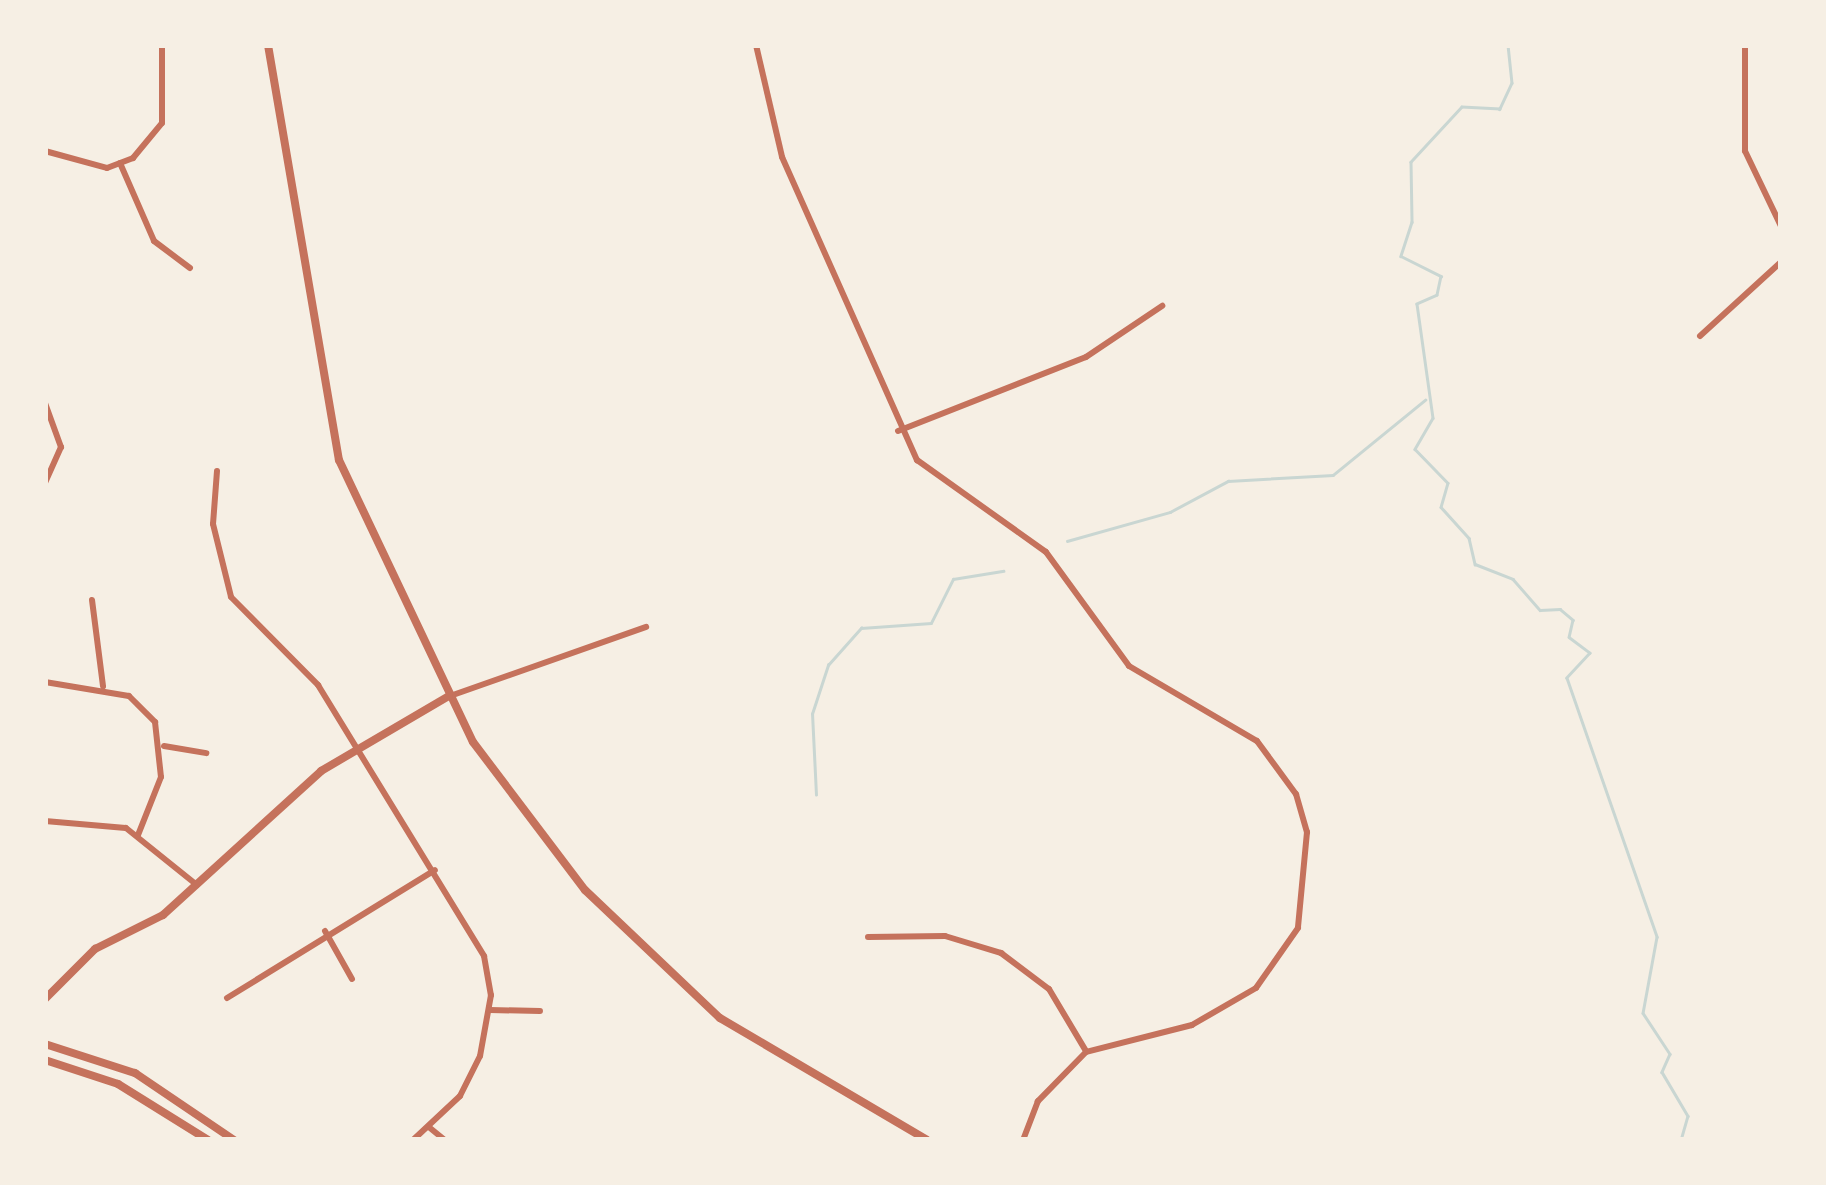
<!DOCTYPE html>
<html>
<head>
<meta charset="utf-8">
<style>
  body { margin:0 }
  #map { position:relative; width:1826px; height:1185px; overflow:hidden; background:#f6efe4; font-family:Georgia,serif }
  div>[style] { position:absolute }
  .stream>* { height:2.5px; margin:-1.25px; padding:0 1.25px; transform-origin:1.25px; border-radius:1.25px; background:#c9d6d2 }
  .minor>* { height:6px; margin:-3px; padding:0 3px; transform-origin:3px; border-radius:3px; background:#c5725c }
  .tertiary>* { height:8px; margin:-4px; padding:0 4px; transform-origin:4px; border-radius:4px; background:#c5725c }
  span { translate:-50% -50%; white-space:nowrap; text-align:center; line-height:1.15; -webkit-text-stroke:10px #f6efe4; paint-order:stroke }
  .frame { position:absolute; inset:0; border:48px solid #f6efe4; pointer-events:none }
</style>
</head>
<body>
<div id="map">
  <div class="stream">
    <div style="left:1508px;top:45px;width:38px;rotate:84deg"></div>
    <div style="left:1512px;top:83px;width:29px;rotate:115deg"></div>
    <div style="left:1500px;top:109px;width:38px;rotate:-177deg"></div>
    <div style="left:1462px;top:107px;width:75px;rotate:132.8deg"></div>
    <div style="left:1411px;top:162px;width:60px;rotate:89deg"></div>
    <div style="left:1412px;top:222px;width:36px;rotate:108deg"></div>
    <div style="left:1401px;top:256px;width:45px;rotate:26.6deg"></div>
    <div style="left:1441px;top:276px;width:19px;rotate:102deg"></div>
    <div style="left:1437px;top:295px;width:22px;rotate:156deg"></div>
    <div style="left:1417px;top:304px;width:115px;rotate:82deg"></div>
    <div style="left:1433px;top:418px;width:36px;rotate:120deg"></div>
    <div style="left:1415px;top:449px;width:47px;rotate:45.9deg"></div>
    <div style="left:1448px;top:483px;width:25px;rotate:106deg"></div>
    <div style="left:1441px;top:507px;width:42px;rotate:47.9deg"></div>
    <div style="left:1469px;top:538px;width:27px;rotate:77deg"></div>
    <div style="left:1475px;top:564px;width:41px;rotate:21.5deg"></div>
    <div style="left:1513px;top:579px;width:41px;rotate:48.9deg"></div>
    <div style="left:1540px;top:610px;width:20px;rotate:-3deg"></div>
    <div style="left:1560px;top:609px;width:17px;rotate:40deg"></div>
    <div style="left:1573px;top:620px;width:17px;rotate:103deg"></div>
    <div style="left:1569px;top:637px;width:26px;rotate:37deg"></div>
    <div style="left:1590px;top:653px;width:34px;rotate:133deg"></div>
    <div style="left:1567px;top:678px;width:274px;rotate:70.8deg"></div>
    <div style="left:1657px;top:937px;width:77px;rotate:100.4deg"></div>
    <div style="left:1643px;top:1013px;width:49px;rotate:56.6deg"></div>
    <div style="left:1670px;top:1054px;width:20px;rotate:114deg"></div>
    <div style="left:1662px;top:1072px;width:51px;rotate:59.4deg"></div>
    <div style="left:1688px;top:1116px;width:25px;rotate:106deg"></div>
    <div style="left:1067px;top:541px;width:107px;rotate:-15.7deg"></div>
    <div style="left:1170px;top:512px;width:66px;rotate:-28.1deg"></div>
    <div style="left:1228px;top:481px;width:105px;rotate:-3.3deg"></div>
    <div style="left:1333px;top:475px;width:119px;rotate:-39.2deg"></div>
    <div style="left:816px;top:795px;width:81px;rotate:-92.8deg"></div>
    <div style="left:812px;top:714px;width:52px;rotate:-71.9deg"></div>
    <div style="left:828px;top:665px;width:50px;rotate:-48.3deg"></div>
    <div style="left:861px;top:628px;width:70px;rotate:-4.1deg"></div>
    <div style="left:931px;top:623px;width:49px;rotate:-63.4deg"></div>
    <div style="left:953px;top:579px;width:51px;rotate:-9.1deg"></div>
  </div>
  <div class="minor">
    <div style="left:756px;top:45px;width:115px;rotate:76.9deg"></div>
    <div style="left:782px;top:157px;width:332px;rotate:66deg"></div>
    <div style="left:917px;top:460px;width:158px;rotate:35.5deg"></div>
    <div style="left:1046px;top:552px;width:141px;rotate:53.9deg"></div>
    <div style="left:1129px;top:666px;width:148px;rotate:30.4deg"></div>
    <div style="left:1257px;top:741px;width:66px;rotate:53.7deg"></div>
    <div style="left:1296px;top:794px;width:40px;rotate:74deg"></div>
    <div style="left:1307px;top:832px;width:96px;rotate:95.4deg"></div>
    <div style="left:1298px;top:928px;width:73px;rotate:125deg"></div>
    <div style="left:1256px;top:988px;width:74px;rotate:150deg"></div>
    <div style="left:1192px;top:1025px;width:109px;rotate:165.7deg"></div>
    <div style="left:1086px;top:1052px;width:69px;rotate:134.4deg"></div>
    <div style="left:1038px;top:1101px;width:42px;rotate:111deg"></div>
    <div style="left:1745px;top:45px;width:106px;rotate:90deg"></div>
    <div style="left:1745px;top:151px;width:83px;rotate:64.4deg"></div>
    <div style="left:45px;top:151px;width:64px;rotate:15.3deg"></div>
    <div style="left:107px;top:168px;width:28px;rotate:-21deg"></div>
    <div style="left:133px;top:158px;width:45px;rotate:-50.4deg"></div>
    <div style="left:162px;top:123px;width:78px;rotate:-90deg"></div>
    <div style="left:120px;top:163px;width:85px;rotate:66.4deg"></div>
    <div style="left:154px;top:241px;width:45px;rotate:36.9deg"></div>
    <div style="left:1700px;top:336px;width:110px;rotate:-42.4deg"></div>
    <div style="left:45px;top:403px;width:47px;rotate:70deg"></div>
    <div style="left:61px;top:447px;width:39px;rotate:114deg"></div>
    <div style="left:898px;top:431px;width:202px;rotate:-21.5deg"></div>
    <div style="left:1086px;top:357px;width:92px;rotate:-33.9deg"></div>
    <div style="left:217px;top:471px;width:53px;rotate:94.3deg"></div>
    <div style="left:213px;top:524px;width:75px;rotate:76.1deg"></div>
    <div style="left:231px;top:597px;width:124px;rotate:45.3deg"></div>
    <div style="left:318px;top:685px;width:318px;rotate:58.5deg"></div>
    <div style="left:484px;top:956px;width:40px;rotate:80deg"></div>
    <div style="left:491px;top:995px;width:62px;rotate:100.2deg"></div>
    <div style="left:480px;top:1056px;width:45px;rotate:116.6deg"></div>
    <div style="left:460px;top:1096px;width:64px;rotate:136.9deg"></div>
    <div style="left:92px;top:600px;width:87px;rotate:82.7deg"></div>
    <div style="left:45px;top:682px;width:85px;rotate:9.5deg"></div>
    <div style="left:129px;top:696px;width:37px;rotate:45deg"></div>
    <div style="left:155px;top:722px;width:55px;rotate:83.8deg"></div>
    <div style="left:161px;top:777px;width:62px;rotate:111.6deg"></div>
    <div style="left:450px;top:696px;width:208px;rotate:-19.4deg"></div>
    <div style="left:164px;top:746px;width:43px;rotate:9.5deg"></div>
    <div style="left:45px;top:821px;width:81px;rotate:4.9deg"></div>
    <div style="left:126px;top:828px;width:91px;rotate:38.8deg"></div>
    <div style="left:325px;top:931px;width:55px;rotate:60.6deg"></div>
    <div style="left:868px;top:937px;width:77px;rotate:-0.7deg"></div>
    <div style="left:945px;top:936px;width:59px;rotate:16.9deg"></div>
    <div style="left:1001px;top:953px;width:60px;rotate:36.9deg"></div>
    <div style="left:1049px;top:989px;width:72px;rotate:59.2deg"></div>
    <div style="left:227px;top:998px;width:244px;rotate:-31.6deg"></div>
    <div style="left:490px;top:1010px;width:50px;rotate:1.1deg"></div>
    <div style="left:430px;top:1128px;width:19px;rotate:39deg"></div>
  </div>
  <div class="tertiary">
    <div style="left:268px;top:45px;width:421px;rotate:80.3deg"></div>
    <div style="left:339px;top:460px;width:312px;rotate:64.6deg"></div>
    <div style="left:473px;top:742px;width:186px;rotate:52.9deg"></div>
    <div style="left:585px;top:890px;width:186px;rotate:43.5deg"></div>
    <div style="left:720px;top:1018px;width:240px;rotate:30.5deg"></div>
    <div style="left:45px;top:999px;width:71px;rotate:-45deg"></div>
    <div style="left:95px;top:949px;width:76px;rotate:-26.6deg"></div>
    <div style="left:163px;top:915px;width:214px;rotate:-42.3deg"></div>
    <div style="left:321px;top:771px;width:148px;rotate:-30.4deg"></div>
    <div style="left:45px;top:1044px;width:95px;rotate:17.9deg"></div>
    <div style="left:135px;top:1073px;width:120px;rotate:34.1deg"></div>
    <div style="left:45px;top:1060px;width:77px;rotate:18.2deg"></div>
    <div style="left:118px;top:1084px;width:106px;rotate:31.9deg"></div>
  </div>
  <div class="frame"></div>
</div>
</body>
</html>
